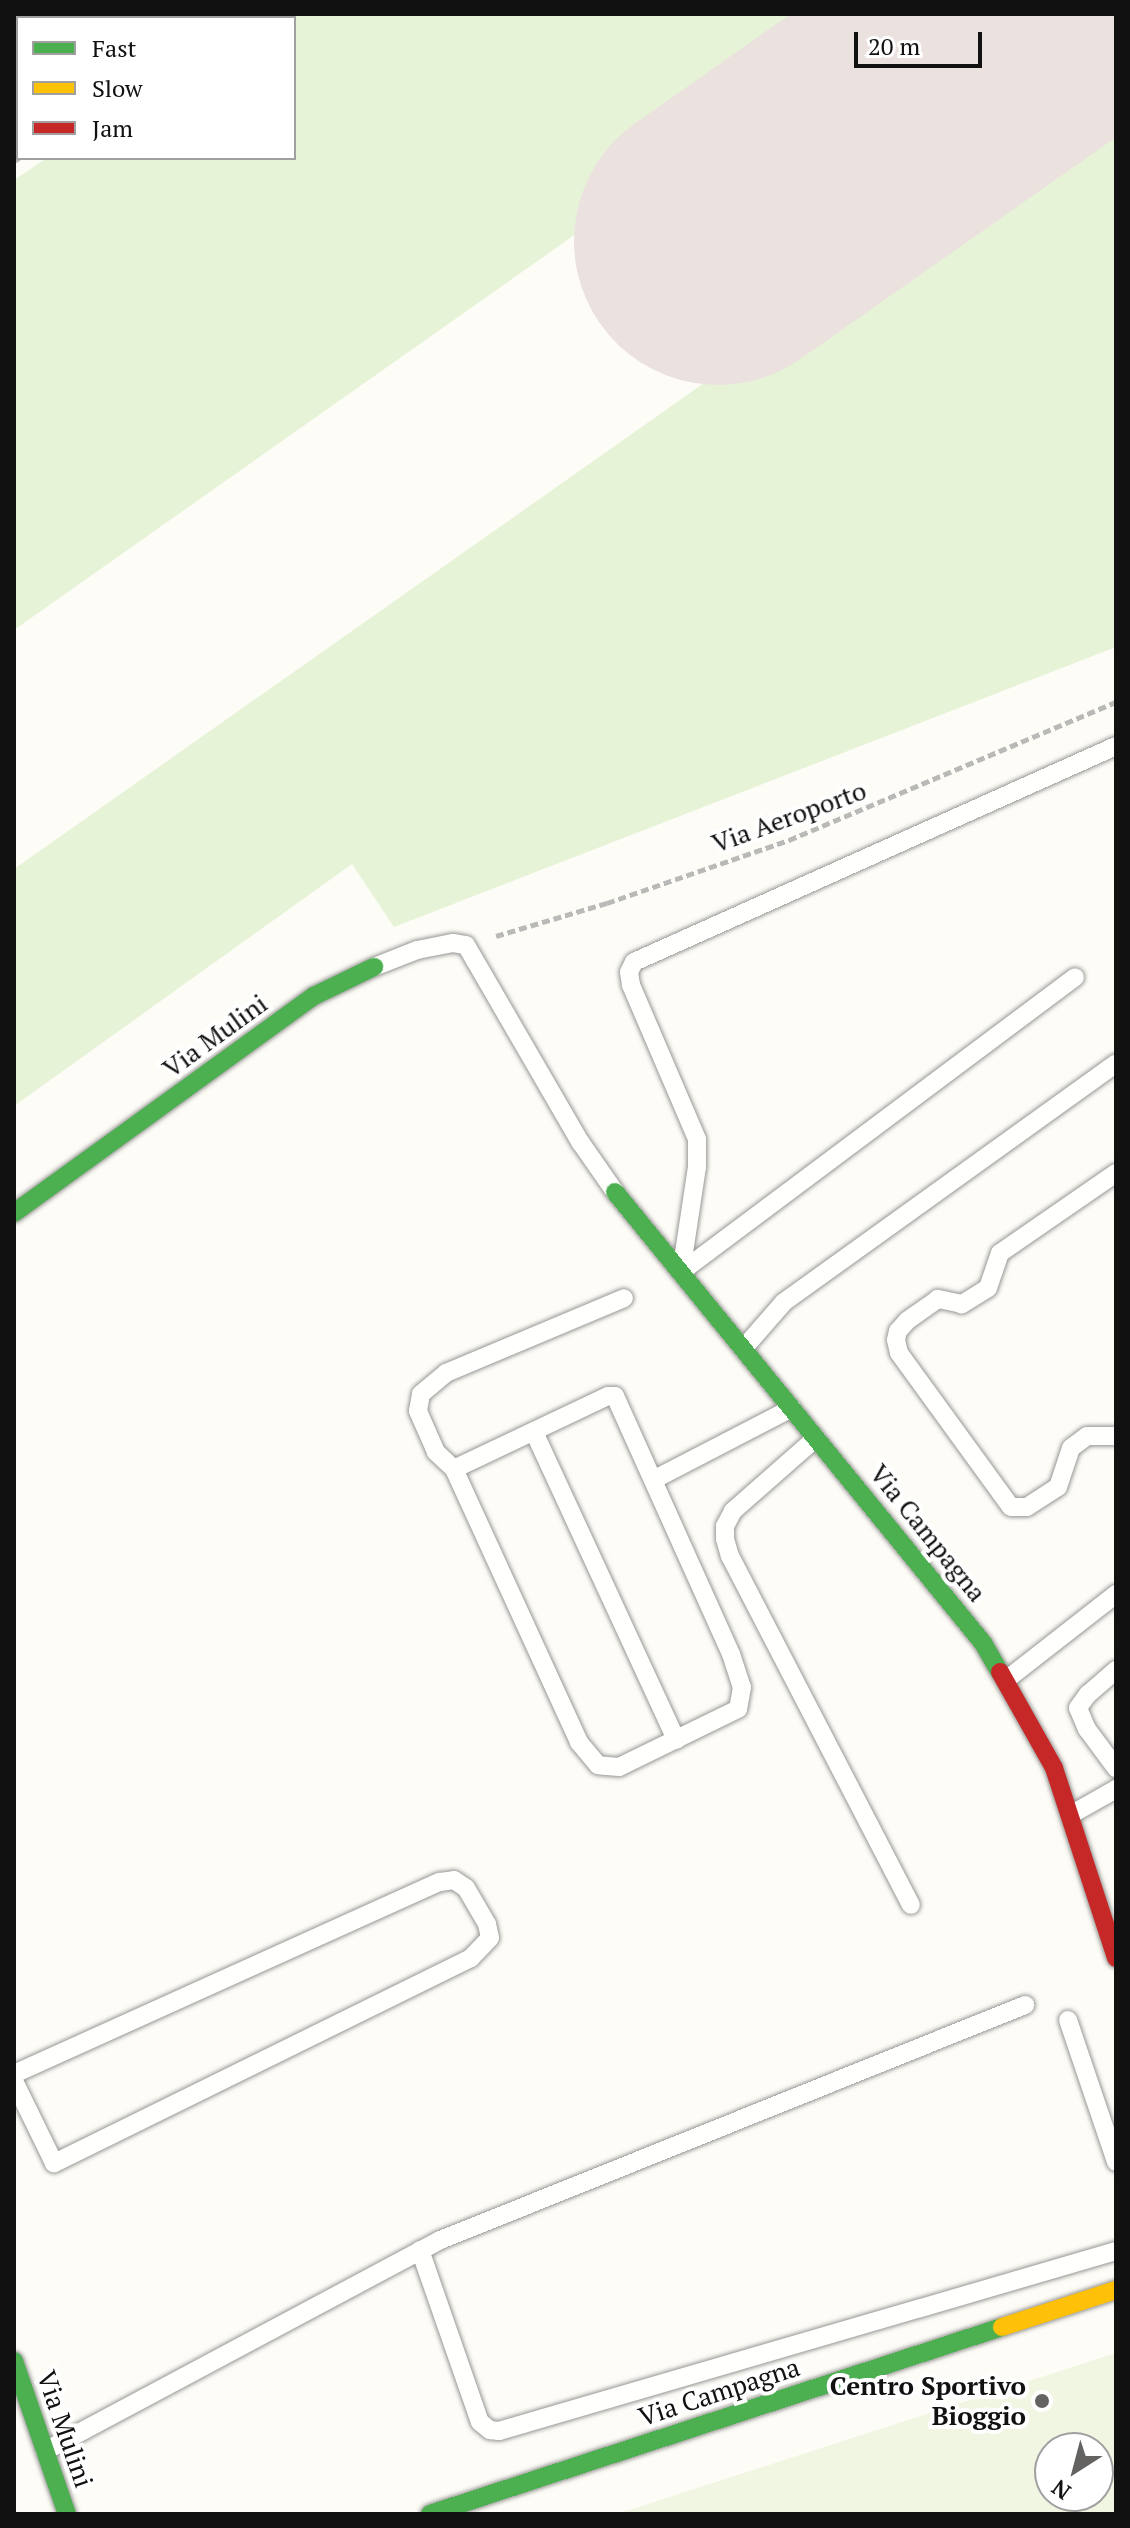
<!DOCTYPE html>
<html>
<head>
<meta charset="utf-8">
<style>
  body { margin:0 }
  #map { position:relative; width:1130px; height:2528px; overflow:hidden; background:#fdfcf7; font-family:"PT Serif",serif }
  div>[style] { position:absolute }
  .green>* { inset:0; background:#e7f3d7 }
  .pitch>* { inset:0; background:#f0f6e1 }
  .runway>* { height:288px; margin:-144px; padding:0 144px; transform-origin:144px; border-radius:144px; background:#ebe1df }
  .path>* { height:5px; margin-top:-2.5px; transform-origin:0; background:repeating-linear-gradient(90deg,#b9b9b8 0 8px,transparent 0 12px) }
  .roads { filter:drop-shadow(0 0 2px #979795) drop-shadow(0 0 2px #979795) }
  .lane>* { height:18px; margin:-9px; padding:0 9px; transform-origin:9px; border-radius:9px; background:#fffffe }
  .fast>* { height:18px; margin:-9px; padding:0 9px; transform-origin:9px; border-radius:9px; background:#4caf50 }
  .slow>* { height:18px; margin:-9px; padding:0 9px; transform-origin:9px; border-radius:9px; background:#ffc107 }
  .jam>* { height:18px; margin:-9px; padding:0 9px; transform-origin:9px; border-radius:9px; background:#c62828 }
  .dots>* { width:22px; height:22px; translate:-50% -50%; box-sizing:border-box; border:4px solid #fff; border-radius:50% }
  span { translate:-50% -50%; white-space:nowrap; text-align:center; line-height:1.15; -webkit-text-stroke:8px #fff; paint-order:stroke }
  .street-label { font-size:26px; color:#111 }
  .poi-label { font-size:26px; color:#111; font-weight:700 }
  .right { translate:-100% -50%; text-align:right }
  .frame { position:absolute; inset:0; border:16px solid #111; pointer-events:none }
  .legend { position:absolute; left:16px; top:16px; width:280px; height:144px; box-sizing:border-box; background:#fff; border:2px solid #a0a0a0; margin:0; padding:10px 14px; list-style:none; font-size:24px; color:#111 }
  .legend li { display:flex; align-items:center; gap:16px; height:40px }
  .legend b { width:40px; border:2px solid #a0a0a0 }
  .north { position:absolute; left:1034px; top:2432px; width:80px; height:80px; box-sizing:border-box; background:#fff; border:2px solid #a0a0a0; border-radius:50%; rotate:216deg; font-size:22px; font-weight:700; line-height:32px; text-align:center; color:#111 }
  .north::after { content:''; display:block; margin:auto; width:28px; height:36px; background:#646362; clip-path:polygon(50% 0,100% 100%,50% 72%,0 100%) }
  .scale { position:absolute; left:854px; top:32px; width:128px; height:36px; box-sizing:border-box; border:4px solid #111; border-top:0; padding-left:10px; font-size:24px; line-height:28px; white-space:nowrap; color:#111; -webkit-text-stroke:6px #fff; paint-order:stroke }
</style>
</head>
<body>
<div id="map">
  <div class="green">
    <div style="clip-path:polygon(261px 14px,888px 14px,14px 630px,14px 180px,47px 158px,294px 158px,294px 18px,255px 18px)"></div>
    <div style="clip-path:polygon(1116px 93px,1116px 647px,394px 927px,352px 864px,14px 1106px,14px 869px)"></div>
  </div>
  <div class="pitch">
    <div style="clip-path:polygon(evenodd,1116px 2353px,1116px 2514px,617px 2514px,1116px 2353px,1050px 2448px,1098px 2448px,1098px 2496px,1050px 2496px,1050px 2448px)"></div>
  </div>
  <div class="runway">
    <div style="left:718px;top:241px;width:395px;rotate:-35.1deg"></div>
  </div>
  <div class="path">
    <div style="left:214px;top:18px;width:6px;rotate:-39deg"></div>
    <div style="left:14px;top:161px;width:6px;rotate:-31deg"></div>
    <div style="left:496px;top:936px;width:116px;rotate:-16.6deg"></div>
    <div style="left:607px;top:903px;width:193px;rotate:-19.1deg"></div>
    <div style="left:789px;top:840px;width:355px;rotate:-22.9deg"></div>
  </div>
  <div class="roads">
    <div class="lane">
      <div style="left:374px;top:967px;width:46px;rotate:-21.6deg"></div>
      <div style="left:417px;top:950px;width:37px;rotate:-11deg"></div>
      <div style="left:453px;top:943px;width:13px;rotate:9deg"></div>
      <div style="left:466px;top:945px;width:229px;rotate:59.9deg"></div>
      <div style="left:581px;top:1143px;width:60px;rotate:55.2deg"></div>
      <div style="left:1116px;top:1173px;width:141px;rotate:145.4deg"></div>
      <div style="left:1000px;top:1253px;width:37px;rotate:109deg"></div>
      <div style="left:988px;top:1288px;width:31px;rotate:148deg"></div>
      <div style="left:962px;top:1304px;width:25px;rotate:-168deg"></div>
      <div style="left:938px;top:1299px;width:38px;rotate:145deg"></div>
      <div style="left:907px;top:1321px;width:13px;rotate:132deg"></div>
      <div style="left:898px;top:1331px;width:9px;rotate:103deg"></div>
      <div style="left:896px;top:1340px;width:13px;rotate:77deg"></div>
      <div style="left:899px;top:1353px;width:190px;rotate:54deg"></div>
      <div style="left:1011px;top:1507px;width:16px"></div>
      <div style="left:1027px;top:1507px;width:37px;rotate:-33deg"></div>
      <div style="left:1058px;top:1487px;width:41px;rotate:-71.6deg"></div>
      <div style="left:1071px;top:1448px;width:20px;rotate:-37deg"></div>
      <div style="left:1087px;top:1436px;width:29px"></div>
      <div style="left:682px;top:1266px;width:100px;rotate:-81.4deg"></div>
      <div style="left:697px;top:1167px;width:28px;rotate:-90deg"></div>
      <div style="left:697px;top:1139px;width:168px;rotate:-113.2deg"></div>
      <div style="left:631px;top:985px;width:13px;rotate:-99deg"></div>
      <div style="left:629px;top:972px;width:11px;rotate:-63deg"></div>
      <div style="left:634px;top:962px;width:528px;rotate:-24.14deg"></div>
      <div style="left:681px;top:1272px;width:492px;rotate:-36.8deg"></div>
      <div style="left:743px;top:1349px;width:62px;rotate:-48.9deg"></div>
      <div style="left:784px;top:1302px;width:409px;rotate:-35.7deg"></div>
      <div style="left:534px;top:1432px;width:339px;rotate:65.2deg"></div>
      <div style="left:816px;top:1438px;width:111px;rotate:138.7deg"></div>
      <div style="left:733px;top:1511px;width:17px;rotate:118deg"></div>
      <div style="left:725px;top:1526px;width:13px;rotate:90deg"></div>
      <div style="left:725px;top:1539px;width:18px;rotate:74deg"></div>
      <div style="left:730px;top:1556px;width:393px;rotate:62.6deg"></div>
      <div style="left:454px;top:1469px;width:170px;rotate:-25.4deg"></div>
      <div style="left:608px;top:1396px;width:7px"></div>
      <div style="left:615px;top:1396px;width:283px;rotate:65.8deg"></div>
      <div style="left:731px;top:1654px;width:35px;rotate:72deg"></div>
      <div style="left:742px;top:1687px;width:22px;rotate:100deg"></div>
      <div style="left:738px;top:1709px;width:132px;rotate:154deg"></div>
      <div style="left:619px;top:1767px;width:21px;rotate:-175deg"></div>
      <div style="left:598px;top:1765px;width:30px;rotate:-130deg"></div>
      <div style="left:579px;top:1742px;width:300px;rotate:-114.6deg"></div>
      <div style="left:454px;top:1469px;width:25px;rotate:-137deg"></div>
      <div style="left:436px;top:1452px;width:45px;rotate:-113.7deg"></div>
      <div style="left:418px;top:1411px;width:17px;rotate:-80deg"></div>
      <div style="left:421px;top:1394px;width:33px;rotate:-40deg"></div>
      <div style="left:446px;top:1373px;width:193px;rotate:-22.8deg"></div>
      <div style="left:655px;top:1479px;width:154px;rotate:-27.4deg"></div>
      <div style="left:1116px;top:1670px;width:37px;rotate:139deg"></div>
      <div style="left:1088px;top:1694px;width:17px;rotate:126deg"></div>
      <div style="left:1078px;top:1708px;width:23px;rotate:67deg"></div>
      <div style="left:1087px;top:1729px;width:49px;rotate:53.4deg"></div>
      <div style="left:1006px;top:1680px;width:140px;rotate:-38deg"></div>
      <div style="left:1072px;top:1814px;width:51px;rotate:-29.6deg"></div>
      <div style="left:1068px;top:2020px;width:150px;rotate:71.3deg"></div>
      <div style="left:14px;top:2074px;width:467px;rotate:-24.3deg"></div>
      <div style="left:440px;top:1882px;width:14px;rotate:-8deg"></div>
      <div style="left:454px;top:1880px;width:14px;rotate:34deg"></div>
      <div style="left:466px;top:1888px;width:42px;rotate:59.7deg"></div>
      <div style="left:487px;top:1924px;width:14px;rotate:78deg"></div>
      <div style="left:490px;top:1938px;width:28px;rotate:134deg"></div>
      <div style="left:471px;top:1958px;width:465px;rotate:153.8deg"></div>
      <div style="left:54px;top:2163px;width:91px;rotate:-116deg"></div>
      <div style="left:420px;top:2250px;width:182px;rotate:70.8deg"></div>
      <div style="left:480px;top:2422px;width:13px;rotate:39deg"></div>
      <div style="left:490px;top:2430px;width:9px;rotate:6deg"></div>
      <div style="left:499px;top:2431px;width:643px;rotate:-16.26deg"></div>
      <div style="left:45px;top:2451px;width:446px;rotate:-28.1deg"></div>
      <div style="left:438px;top:2241px;width:633px;rotate:-21.9deg"></div>
    </div>
    <div class="fast">
      <div style="left:615px;top:1192px;width:582px;rotate:50.79deg"></div>
      <div style="left:983px;top:1643px;width:34px;rotate:60deg"></div>
      <div style="left:14px;top:1213px;width:370px;rotate:-35.9deg"></div>
      <div style="left:314px;top:996px;width:67px;rotate:-25.8deg"></div>
      <div style="left:14px;top:2361px;width:162px;rotate:70.9deg"></div>
      <div style="left:430px;top:2514px;width:602px;rotate:-18.1deg"></div>
    </div>
    <div class="slow">
      <div style="left:100px;top:18px;width:6px;rotate:-39deg"></div>
      <div style="left:1002px;top:2327px;width:120px;rotate:-18deg"></div>
    </div>
    <div class="jam">
      <div style="left:14px;top:78px;width:5px;rotate:-37deg"></div>
      <div style="left:1000px;top:1672px;width:110px;rotate:60.6deg"></div>
      <div style="left:1054px;top:1768px;width:200px;rotate:71.9deg"></div>
    </div>
  </div>
  <div class="dots">
    <div style="left:1042px;top:2401px;background:#646362"></div>
  </div>
  <div class="street-label">
    <span style="left:789px;top:817px;rotate:-20deg">Via Aeroporto</span>
    <span style="left:215px;top:1036px;rotate:-36deg">Via Mulini</span>
    <span style="left:928px;top:1533px;rotate:51deg">Via Campagna</span>
    <span style="left:719px;top:2392px;rotate:-18deg">Via Campagna</span>
    <span style="left:65px;top:2429px;rotate:71deg">Via Mulini</span>
  </div>
  <div class="poi-label">
    <span class="right" style="left:1026px;top:2401px">Centro Sportivo<br>Bioggio</span>
  </div>
  <div class="frame"></div>
  <ul class="legend">
  <li><b style="height:10px;background:#4caf50"></b>Fast</li>
  <li><b style="height:10px;background:#ffc107"></b>Slow</li>
  <li><b style="height:10px;background:#c62828"></b>Jam</li>
  </ul>
  <div class="north">N</div>
  <div class="scale">20 m</div>
</div>
</body>
</html>
